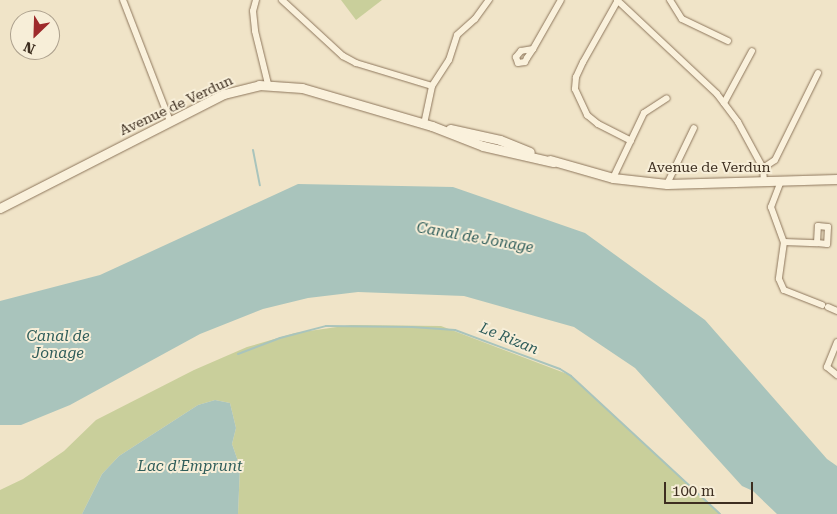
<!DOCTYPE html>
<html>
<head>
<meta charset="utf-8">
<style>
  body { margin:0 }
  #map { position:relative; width:837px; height:514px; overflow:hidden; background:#f0e4c8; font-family:"Roboto Serif",serif }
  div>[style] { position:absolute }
  .green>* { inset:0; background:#c9cf9b }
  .water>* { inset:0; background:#a9c4bc }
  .stream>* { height:2px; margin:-1px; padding:0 1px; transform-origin:1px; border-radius:1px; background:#a9c4bc }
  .roads { filter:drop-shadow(0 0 1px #8d765c) drop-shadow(0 0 1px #8d765c) }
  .street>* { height:6px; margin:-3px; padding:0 3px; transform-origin:3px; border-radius:3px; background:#faf1dc }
  .secondary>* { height:9px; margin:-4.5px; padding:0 4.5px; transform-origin:4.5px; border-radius:4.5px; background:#faf1dc }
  span { translate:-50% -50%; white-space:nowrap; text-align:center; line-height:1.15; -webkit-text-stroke:4px #f7eed8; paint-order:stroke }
  .street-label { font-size:14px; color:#3d2e20 }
  .water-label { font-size:15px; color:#2f5d5a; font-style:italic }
  .north { position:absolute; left:10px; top:10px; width:50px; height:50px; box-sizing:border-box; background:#f7eed8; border:1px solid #ada18e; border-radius:50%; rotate:204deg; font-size:14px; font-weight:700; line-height:20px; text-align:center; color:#3d2e20 }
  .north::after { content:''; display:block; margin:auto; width:18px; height:22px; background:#9e2a2b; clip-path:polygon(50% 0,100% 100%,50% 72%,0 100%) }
  .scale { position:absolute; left:664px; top:482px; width:89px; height:22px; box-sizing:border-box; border:2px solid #3d2e20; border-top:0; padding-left:6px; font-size:15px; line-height:18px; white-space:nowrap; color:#3d2e20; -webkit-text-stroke:4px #f7eed8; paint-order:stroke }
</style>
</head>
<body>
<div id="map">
  <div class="green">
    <div style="clip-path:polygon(341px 0,382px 0,356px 20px)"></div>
    <div style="clip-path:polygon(351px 325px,441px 326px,570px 375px,721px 514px,238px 514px,240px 467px,232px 444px,236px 428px,230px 403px,215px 400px,198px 405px,119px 456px,102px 474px,82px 514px,0 514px,0 490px,23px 479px,64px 451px,96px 420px,194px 370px,247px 347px,295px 333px)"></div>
  </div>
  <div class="water">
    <div style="clip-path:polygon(298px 184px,453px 187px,585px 233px,705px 320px,827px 459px,837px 466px,837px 514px,777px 514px,753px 491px,742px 486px,635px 368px,574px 327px,464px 296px,358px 292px,308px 298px,263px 309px,200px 334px,70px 405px,21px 425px,0 425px,0 301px,100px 275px)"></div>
    <div style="clip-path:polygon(215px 400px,230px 403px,236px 428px,232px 444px,240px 467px,238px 514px,82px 514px,102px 474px,119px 456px,198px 405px)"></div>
  </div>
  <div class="stream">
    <div style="left:253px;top:150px;width:36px;rotate:79deg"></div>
    <div style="left:238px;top:354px;width:45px;rotate:-20.9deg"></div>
    <div style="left:280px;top:338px;width:48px;rotate:-14.6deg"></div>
    <div style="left:326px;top:326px;width:86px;rotate:0.7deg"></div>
    <div style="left:412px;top:327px;width:43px;rotate:4deg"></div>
    <div style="left:455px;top:330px;width:112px;rotate:20.4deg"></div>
    <div style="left:560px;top:369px;width:13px;rotate:32deg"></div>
    <div style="left:571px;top:376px;width:203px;rotate:42.8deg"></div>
  </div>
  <div class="roads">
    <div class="street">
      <div style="left:123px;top:0;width:130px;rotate:68.8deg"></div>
      <div style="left:256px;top:0;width:11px;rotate:105deg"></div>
      <div style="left:253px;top:11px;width:20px;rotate:84deg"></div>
      <div style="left:255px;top:31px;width:55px;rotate:76.2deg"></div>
      <div style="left:282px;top:0;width:83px;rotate:42.6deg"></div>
      <div style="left:343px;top:56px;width:15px;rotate:28deg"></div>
      <div style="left:356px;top:63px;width:79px;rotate:16.8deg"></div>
      <div style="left:617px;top:0;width:137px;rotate:43.2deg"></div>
      <div style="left:717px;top:94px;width:35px;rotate:53deg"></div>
      <div style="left:738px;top:122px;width:52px;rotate:61.5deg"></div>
      <div style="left:763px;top:168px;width:13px;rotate:86deg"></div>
      <div style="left:618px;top:0;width:71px;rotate:119.4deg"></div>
      <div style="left:583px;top:62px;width:17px;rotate:115deg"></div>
      <div style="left:576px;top:77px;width:12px;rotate:95deg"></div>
      <div style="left:575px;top:89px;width:29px;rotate:65deg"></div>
      <div style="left:587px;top:115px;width:14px;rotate:39deg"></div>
      <div style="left:598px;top:124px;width:37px;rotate:27deg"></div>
      <div style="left:670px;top:0;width:22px;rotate:58deg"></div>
      <div style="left:682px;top:19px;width:51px;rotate:25.6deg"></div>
      <div style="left:533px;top:49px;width:12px;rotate:171deg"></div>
      <div style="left:521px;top:51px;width:8px;rotate:130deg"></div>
      <div style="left:516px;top:57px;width:6px;rotate:72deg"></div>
      <div style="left:518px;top:63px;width:7px;rotate:-8deg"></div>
      <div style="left:525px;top:62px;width:4px;rotate:-63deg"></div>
      <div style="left:527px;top:58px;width:11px;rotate:-56deg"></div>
      <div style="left:533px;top:49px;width:56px;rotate:-60.3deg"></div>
      <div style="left:724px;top:103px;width:59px;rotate:-61.7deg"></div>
      <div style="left:424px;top:124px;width:39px;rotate:-78deg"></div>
      <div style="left:432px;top:86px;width:31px;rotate:-57deg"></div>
      <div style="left:449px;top:60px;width:26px;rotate:-72deg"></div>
      <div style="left:457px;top:35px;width:24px;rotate:-42deg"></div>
      <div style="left:475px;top:19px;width:24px;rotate:-54deg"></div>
      <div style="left:763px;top:168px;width:14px;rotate:-34deg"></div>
      <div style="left:775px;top:160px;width:97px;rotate:-63.7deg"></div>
      <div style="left:613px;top:178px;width:72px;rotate:-64.5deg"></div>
      <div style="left:644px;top:113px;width:27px;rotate:-33deg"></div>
      <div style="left:781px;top:181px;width:28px;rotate:111deg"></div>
      <div style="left:771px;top:207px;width:37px;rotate:70deg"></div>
      <div style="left:784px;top:242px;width:37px;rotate:98deg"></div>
      <div style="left:779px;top:279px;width:12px;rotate:66deg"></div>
      <div style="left:784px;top:290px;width:41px;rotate:21.5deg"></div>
      <div style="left:667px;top:184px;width:62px;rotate:-64.3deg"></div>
      <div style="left:784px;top:242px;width:33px;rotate:2deg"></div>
      <div style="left:817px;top:243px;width:17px;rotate:-87deg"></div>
      <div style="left:818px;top:226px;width:10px;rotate:6deg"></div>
      <div style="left:828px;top:227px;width:17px;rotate:93deg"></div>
      <div style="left:827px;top:244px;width:10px;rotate:-174deg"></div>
      <div style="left:828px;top:307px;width:10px;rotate:24deg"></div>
      <div style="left:837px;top:342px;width:27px;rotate:112deg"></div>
      <div style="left:827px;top:367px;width:13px;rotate:39deg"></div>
    </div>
    <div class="secondary">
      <div style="left:450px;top:129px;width:51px;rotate:12.4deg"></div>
      <div style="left:500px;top:140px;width:32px;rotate:22deg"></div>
      <div style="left:550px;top:160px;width:66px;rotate:15.9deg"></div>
      <div style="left:613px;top:178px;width:54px;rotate:6.3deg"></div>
      <div style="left:667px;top:184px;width:170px;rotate:-1.7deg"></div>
      <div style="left:0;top:208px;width:251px;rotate:-27deg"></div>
      <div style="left:224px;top:94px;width:36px;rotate:-14deg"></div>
      <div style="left:259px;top:85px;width:43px;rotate:4deg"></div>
      <div style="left:302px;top:88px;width:135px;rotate:16.3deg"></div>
      <div style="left:432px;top:126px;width:55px;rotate:21.4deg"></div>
      <div style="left:483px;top:146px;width:72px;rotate:12.9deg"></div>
    </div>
  </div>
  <div class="street-label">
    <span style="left:176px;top:105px;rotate:-25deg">Avenue de Verdun</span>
    <span style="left:709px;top:167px">Avenue de Verdun</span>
  </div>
  <div class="water-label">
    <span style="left:475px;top:238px;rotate:10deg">Canal de Jonage</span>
    <span style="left:58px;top:345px">Canal de<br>Jonage</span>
    <span style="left:509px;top:339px;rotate:22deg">Le Rizan</span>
    <span style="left:190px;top:467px">Lac d'Emprunt</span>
  </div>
  <div class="north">N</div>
  <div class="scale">100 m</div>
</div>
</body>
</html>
